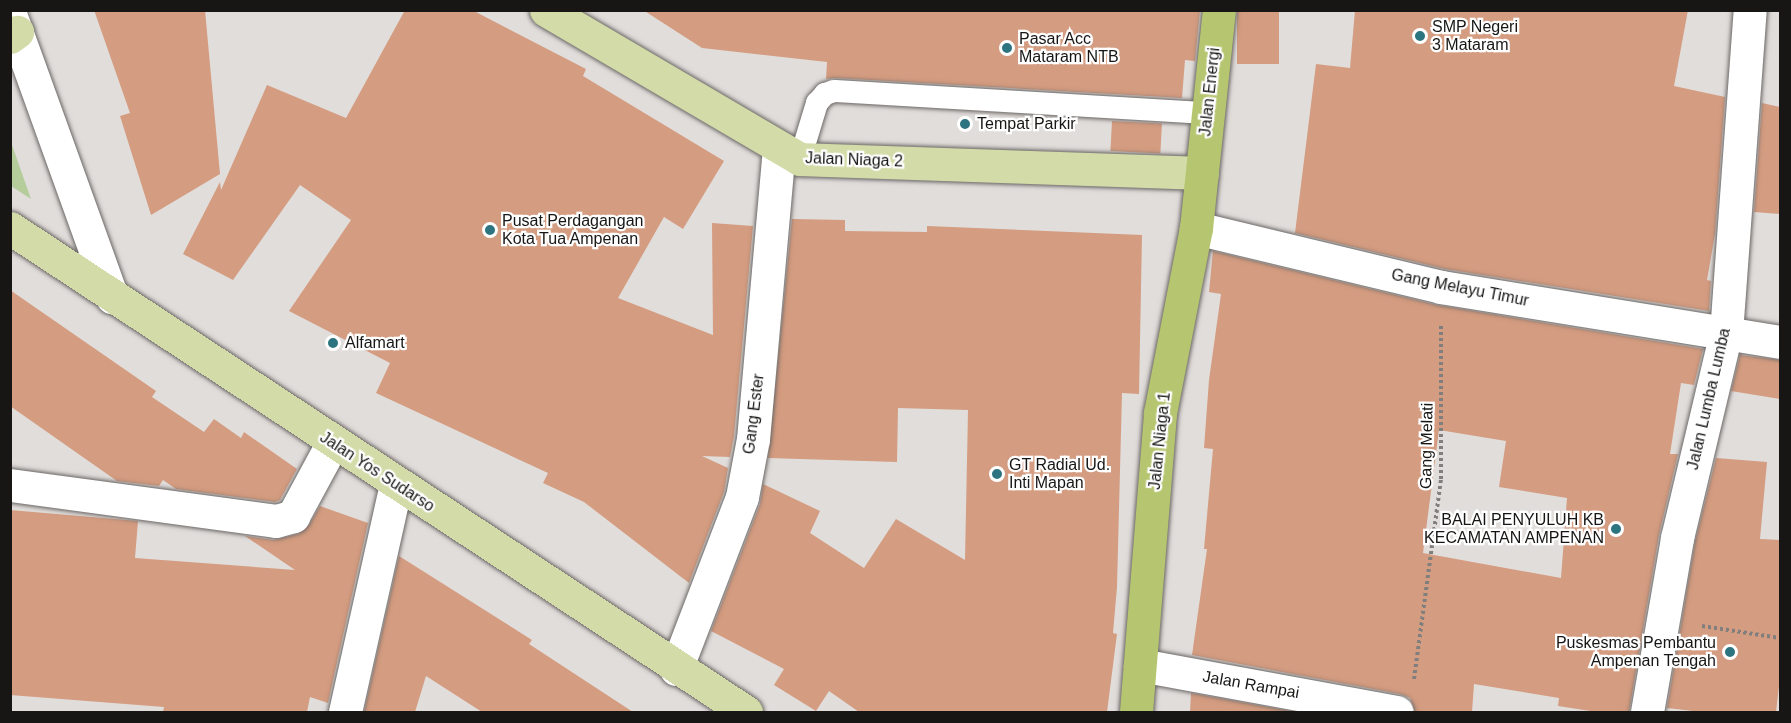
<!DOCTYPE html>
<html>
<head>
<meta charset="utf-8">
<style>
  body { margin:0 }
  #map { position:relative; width:1791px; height:723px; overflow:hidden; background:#e1dddb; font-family:Helvetica,sans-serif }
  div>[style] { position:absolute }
  .green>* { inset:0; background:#b5cd9a }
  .building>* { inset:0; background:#d49c80; transform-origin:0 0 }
  .path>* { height:4px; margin-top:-2px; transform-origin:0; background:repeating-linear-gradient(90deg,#817f7d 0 3px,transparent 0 6px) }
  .roads { filter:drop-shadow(0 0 2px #6b6765) drop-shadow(0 0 2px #6b6765) }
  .lane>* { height:22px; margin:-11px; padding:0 11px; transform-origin:11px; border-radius:11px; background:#fff }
  .street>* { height:33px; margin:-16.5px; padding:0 16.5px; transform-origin:16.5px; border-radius:16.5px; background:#fff }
  .secondary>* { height:33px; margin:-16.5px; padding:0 16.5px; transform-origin:16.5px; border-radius:16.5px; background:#fff }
  .primary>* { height:33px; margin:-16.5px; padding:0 16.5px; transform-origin:16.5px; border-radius:16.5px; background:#d3dca9 }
  .highway>* { height:33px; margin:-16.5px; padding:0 16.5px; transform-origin:16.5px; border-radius:16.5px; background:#b6c570 }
  .dots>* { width:16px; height:16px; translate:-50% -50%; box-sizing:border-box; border:3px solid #fff; border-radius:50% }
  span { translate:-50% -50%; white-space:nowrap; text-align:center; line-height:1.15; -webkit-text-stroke:4.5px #fff; paint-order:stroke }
  .poi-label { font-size:16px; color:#171615 }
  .left { translate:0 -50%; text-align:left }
  .right { translate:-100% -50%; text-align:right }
  .street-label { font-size:16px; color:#171615 }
  .frame { position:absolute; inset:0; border:12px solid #171615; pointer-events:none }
</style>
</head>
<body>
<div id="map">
  <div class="green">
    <div style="clip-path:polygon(10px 142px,11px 142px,31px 199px,11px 186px)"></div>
  </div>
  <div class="building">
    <div style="clip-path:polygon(94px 10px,205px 10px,220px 174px,151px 215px,120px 116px,130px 113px)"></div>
    <div style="clip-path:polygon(405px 10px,472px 10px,586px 69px,583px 76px,724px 161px,683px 229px,664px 217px,618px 298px,713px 335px,712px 223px,753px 226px,734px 436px,730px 457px,702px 456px,728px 468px,724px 492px,689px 583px,584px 502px,543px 483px,548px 473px,376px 393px,390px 363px,289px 311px,351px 220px,300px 185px,233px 280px,183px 254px,220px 182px,221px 190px,267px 85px,346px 118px)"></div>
    <div style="clip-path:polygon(643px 10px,1200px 10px,1195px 61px,1185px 60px,1182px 98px,835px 78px,826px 79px,827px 62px,702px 48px)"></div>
    <div style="left:1237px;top:10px;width:42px;height:54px"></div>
    <div style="clip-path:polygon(1355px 10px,1688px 10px,1674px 86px,1725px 97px,1715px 234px,1707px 280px,1711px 281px,1709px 311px,1445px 269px,1295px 233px,1316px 64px,1350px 68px)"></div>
    <div style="clip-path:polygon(1762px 103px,1780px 107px,1780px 214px,1754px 212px)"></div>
    <div style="left:1112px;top:121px;width:50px;height:30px;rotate:3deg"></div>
    <div style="clip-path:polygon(792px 219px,845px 220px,845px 231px,927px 232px,927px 226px,1142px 235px,1139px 394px,1122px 393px,1117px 587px,1113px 633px,1117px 634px,1107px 712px,859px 712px,829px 691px,816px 711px,774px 685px,784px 669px,711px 631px,760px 504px,763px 484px,820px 511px,810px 533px,864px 568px,896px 519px,965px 560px,968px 410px,898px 408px,897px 462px,768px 458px)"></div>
    <div style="clip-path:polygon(evenodd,1213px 251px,1437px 305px,1703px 349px,1694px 385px,1681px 383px,1670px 454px,1678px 454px,1659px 535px,1629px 712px,1597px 712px,1558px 706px,1559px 698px,1474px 684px,1472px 712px,1415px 712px,1410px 698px,1400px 694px,1192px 655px,1207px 549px,1204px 549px,1213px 449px,1204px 448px,1209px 380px,1221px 294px,1209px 292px,1213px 251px,1439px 430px,1506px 441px,1499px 487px,1567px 498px,1561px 578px,1423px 553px,1439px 430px)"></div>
    <div style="clip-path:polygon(10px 290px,156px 391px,152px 397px,204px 432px,214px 419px,241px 438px,244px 432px,297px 469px,280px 500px,275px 502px,176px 489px,163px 480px,159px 486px,117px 481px,10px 406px)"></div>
    <div style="clip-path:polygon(1740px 355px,1780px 360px,1780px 399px,1731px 391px)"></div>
    <div style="clip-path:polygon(1716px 458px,1767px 462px,1760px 539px,1780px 540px,1780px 678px,1776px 712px,1702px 712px,1667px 708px,1695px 542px)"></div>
    <div style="clip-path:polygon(320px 506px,368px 523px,328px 703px,310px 697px,307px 712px,163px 712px,164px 707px,10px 695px,10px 510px,138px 521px,135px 558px,295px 570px,245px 536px,274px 540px,298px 534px,309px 525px)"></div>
    <div style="clip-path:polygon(399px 556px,532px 640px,529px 644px,633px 712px,482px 712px,426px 676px,415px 712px,364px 712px)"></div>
    <div style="clip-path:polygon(1191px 693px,1296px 712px,1190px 712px)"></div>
  </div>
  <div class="path">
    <div style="left:1702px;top:626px;width:79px;rotate:8.7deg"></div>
    <div style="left:1414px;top:679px;width:202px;rotate:-82.3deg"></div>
    <div style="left:1441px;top:479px;width:154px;rotate:-90deg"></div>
  </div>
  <div class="roads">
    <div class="lane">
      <div style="left:800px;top:159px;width:59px;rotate:-73.1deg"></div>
      <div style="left:817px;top:103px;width:12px;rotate:-48deg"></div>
      <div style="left:825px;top:94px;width:9px;rotate:-18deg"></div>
      <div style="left:834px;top:91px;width:375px;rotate:3.4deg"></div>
    </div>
    <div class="street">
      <div style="left:1196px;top:228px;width:252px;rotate:13.5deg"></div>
      <div style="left:1441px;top:287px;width:343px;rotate:9.2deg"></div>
      <div style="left:10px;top:485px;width:268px;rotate:7.7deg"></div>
      <div style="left:276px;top:521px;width:18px;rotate:-16deg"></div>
      <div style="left:293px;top:516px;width:84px;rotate:-61.6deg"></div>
      <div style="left:1140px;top:665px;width:261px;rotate:10.4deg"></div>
      <div style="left:676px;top:669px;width:184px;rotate:-69deg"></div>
      <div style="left:742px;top:497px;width:59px;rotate:-79.3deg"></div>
      <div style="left:753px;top:439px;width:292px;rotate:-84.9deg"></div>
      <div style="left:345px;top:712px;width:234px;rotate:-77.4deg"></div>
      <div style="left:1647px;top:712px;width:177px;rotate:-80.2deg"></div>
      <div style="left:1677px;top:538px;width:211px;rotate:-76.6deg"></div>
      <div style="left:1726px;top:333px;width:324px;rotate:-85.8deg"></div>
    </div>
    <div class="secondary">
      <div style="left:10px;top:14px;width:301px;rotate:70.2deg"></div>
    </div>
    <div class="primary">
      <div style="left:546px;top:10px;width:294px;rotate:30.4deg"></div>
      <div style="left:800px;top:159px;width:402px;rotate:2deg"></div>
      <div style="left:10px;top:37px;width:9px;rotate:-36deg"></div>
      <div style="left:10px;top:228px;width:881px;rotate:33.33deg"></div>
    </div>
    <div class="highway">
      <div style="left:1136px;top:712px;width:300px;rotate:-85.4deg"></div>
      <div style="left:1160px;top:413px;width:188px;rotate:-79deg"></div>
      <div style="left:1196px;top:228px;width:219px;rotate:-84deg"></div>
    </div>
  </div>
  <div class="dots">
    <div style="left:1420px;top:36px;background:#2c747f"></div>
    <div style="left:1007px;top:48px;background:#2c747f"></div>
    <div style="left:965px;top:124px;background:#2c747f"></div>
    <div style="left:490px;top:230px;background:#2c747f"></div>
    <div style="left:333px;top:343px;background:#2c747f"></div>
    <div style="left:997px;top:474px;background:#2c747f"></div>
    <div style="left:1616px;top:529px;background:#2c747f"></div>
    <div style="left:1730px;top:652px;background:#2c747f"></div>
  </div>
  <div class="poi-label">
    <span class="left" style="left:1432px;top:36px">SMP Negeri<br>3 Mataram</span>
    <span class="left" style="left:1019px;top:48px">Pasar Acc<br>Mataram NTB</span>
    <span class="left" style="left:977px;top:124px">Tempat Parkir</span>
    <span class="left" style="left:502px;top:230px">Pusat Perdagangan<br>Kota Tua Ampenan</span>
    <span class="left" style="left:345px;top:343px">Alfamart</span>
    <span class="left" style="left:1009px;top:474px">GT Radial Ud.<br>Inti Mapan</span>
    <span class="right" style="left:1604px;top:529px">BALAI PENYULUH KB<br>KECAMATAN AMPENAN</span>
    <span class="right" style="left:1716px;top:652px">Puskesmas Pembantu<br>Ampenan Tengah</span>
  </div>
  <div class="street-label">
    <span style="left:1210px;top:92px;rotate:-84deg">Jalan Energi</span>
    <span style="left:854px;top:160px;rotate:2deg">Jalan Niaga 2</span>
    <span style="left:1460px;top:288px;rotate:11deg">Gang Melayu Timur</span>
    <span style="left:1709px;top:399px;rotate:-77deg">Jalan Lumba Lumba</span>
    <span style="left:754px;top:414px;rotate:-83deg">Gang Ester</span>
    <span style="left:1160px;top:441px;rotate:-84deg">Jalan Niaga 1</span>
    <span style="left:1427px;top:446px;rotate:-89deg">Gang Melati</span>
    <span style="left:377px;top:472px;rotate:33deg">Jalan Yos Sudarso</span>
    <span style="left:1251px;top:685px;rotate:10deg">Jalan Rampai</span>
  </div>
  <div class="frame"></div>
</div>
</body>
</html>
